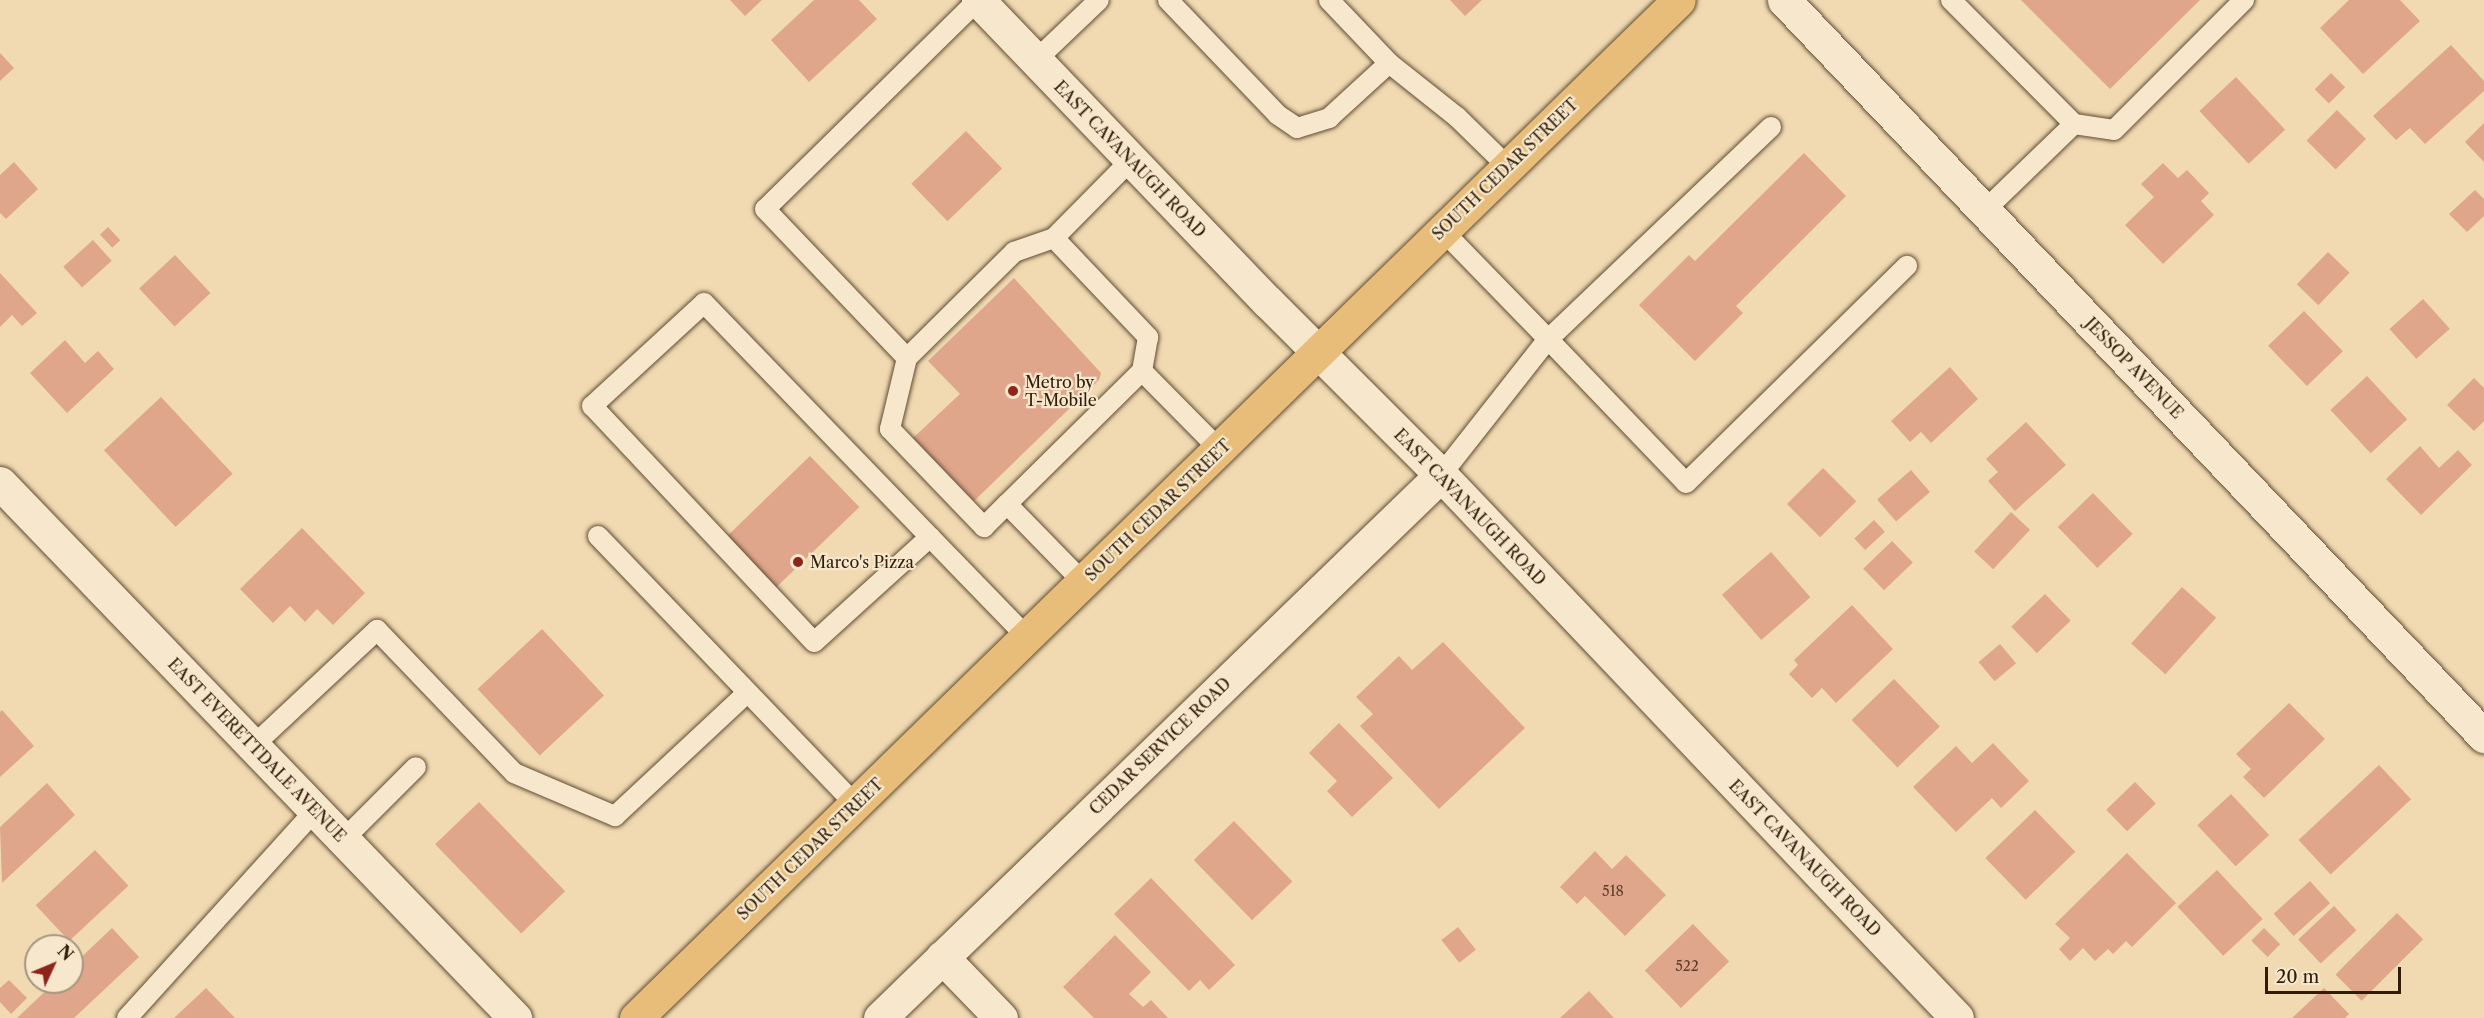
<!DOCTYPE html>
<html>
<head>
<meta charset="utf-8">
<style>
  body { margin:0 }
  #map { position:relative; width:2484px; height:1018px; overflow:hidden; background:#f1dab2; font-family:"Libre Caslon Text",serif }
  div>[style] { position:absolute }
  .building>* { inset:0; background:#e0a68c; transform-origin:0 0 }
  .roads { filter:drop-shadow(0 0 2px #604c33) drop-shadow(0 0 2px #604c33) }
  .lane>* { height:20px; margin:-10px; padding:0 10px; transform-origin:10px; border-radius:10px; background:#f6e7cd }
  .street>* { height:33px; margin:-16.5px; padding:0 16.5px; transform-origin:16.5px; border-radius:16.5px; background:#f6e7cd }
  .secondary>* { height:33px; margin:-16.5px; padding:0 16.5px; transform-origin:16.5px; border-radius:16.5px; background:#f6e7cd }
  .primary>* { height:33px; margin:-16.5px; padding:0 16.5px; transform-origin:16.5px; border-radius:16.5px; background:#e8bd79 }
  .dots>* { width:16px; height:16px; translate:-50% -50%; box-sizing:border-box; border:3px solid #f6e7cd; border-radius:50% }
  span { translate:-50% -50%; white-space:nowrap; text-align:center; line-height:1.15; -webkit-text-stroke:4.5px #f6e7cd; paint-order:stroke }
  .number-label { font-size:14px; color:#5b3f2a }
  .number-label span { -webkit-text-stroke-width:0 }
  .street-label { font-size:16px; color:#2f1d09 }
  .poi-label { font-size:16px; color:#2f1d09 }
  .left { translate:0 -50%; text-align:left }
  .north { position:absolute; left:24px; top:934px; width:60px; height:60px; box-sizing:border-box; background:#f6e7cd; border:2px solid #a6967f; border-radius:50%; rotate:46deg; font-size:16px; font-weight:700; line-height:24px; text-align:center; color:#2f1d09 }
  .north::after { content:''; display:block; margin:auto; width:21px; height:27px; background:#8f2418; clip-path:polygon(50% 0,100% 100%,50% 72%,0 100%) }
  .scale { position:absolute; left:2265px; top:967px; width:136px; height:27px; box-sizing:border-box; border:3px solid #2f1d09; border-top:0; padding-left:8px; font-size:18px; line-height:21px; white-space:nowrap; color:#2f1d09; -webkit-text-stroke:4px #f6e7cd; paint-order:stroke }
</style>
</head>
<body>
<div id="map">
  <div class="building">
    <div style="clip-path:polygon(730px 0,762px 0,745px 16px)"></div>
    <div style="clip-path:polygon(814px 0,859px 0,877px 19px,809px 82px,771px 40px)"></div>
    <div style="clip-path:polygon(1450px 0,1482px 0,1465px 16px)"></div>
    <div style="clip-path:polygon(2021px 0,2200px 0,2110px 89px)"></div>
    <div style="clip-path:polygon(2349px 0,2400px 0,2420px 21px,2363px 74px,2320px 28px)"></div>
    <div style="clip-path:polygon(2451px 45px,2484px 81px,2484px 91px,2425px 144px,2410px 128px,2396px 140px,2373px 116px)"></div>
    <div style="clip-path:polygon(0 53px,14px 68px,0 81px)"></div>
    <div style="left:2331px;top:73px;width:20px;height:23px;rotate:45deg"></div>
    <div style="left:2236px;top:77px;width:72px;height:50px;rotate:47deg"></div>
    <div style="left:2337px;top:110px;width:41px;height:43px;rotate:45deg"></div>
    <div style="clip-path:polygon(2484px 123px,2484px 162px,2465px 142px)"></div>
    <div style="left:966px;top:131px;width:52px;height:76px;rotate:46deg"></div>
    <div style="clip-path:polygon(1804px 153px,1846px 196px,1736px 306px,1743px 313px,1695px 361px,1639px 305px,1689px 255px,1695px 261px)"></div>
    <div style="clip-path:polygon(14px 162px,38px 189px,6px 219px,0 213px,0 175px)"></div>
    <div style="clip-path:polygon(2163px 163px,2178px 178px,2187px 170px,2209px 193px,2201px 201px,2214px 215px,2163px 264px,2125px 225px,2154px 197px,2141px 184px)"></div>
    <div style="clip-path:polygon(2475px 190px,2484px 199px,2484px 216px,2467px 232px,2449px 214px)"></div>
    <div style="left:108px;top:227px;width:18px;height:11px;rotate:47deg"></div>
    <div style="left:93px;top:240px;width:28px;height:40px;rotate:48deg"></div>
    <div style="left:2328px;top:252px;width:30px;height:45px;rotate:44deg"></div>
    <div style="left:175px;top:255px;width:52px;height:49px;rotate:47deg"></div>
    <div style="clip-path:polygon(0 273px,37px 313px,22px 326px,12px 315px,0 327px)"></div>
    <div style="clip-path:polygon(1014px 278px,1101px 373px,1099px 380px,974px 501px,913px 438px,960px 394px,928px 361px)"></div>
    <div style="left:2423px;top:299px;width:40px;height:45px;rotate:48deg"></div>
    <div style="left:2304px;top:311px;width:56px;height:50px;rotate:46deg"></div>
    <div style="clip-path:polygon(65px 340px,85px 363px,98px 351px,114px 369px,67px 413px,30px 373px)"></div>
    <div style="clip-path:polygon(1950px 367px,1978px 399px,1931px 443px,1921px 432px,1910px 442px,1891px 421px)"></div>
    <div style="left:2367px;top:376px;width:59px;height:50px;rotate:47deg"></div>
    <div style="clip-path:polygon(2474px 378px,2484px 388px,2484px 421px,2474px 431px,2447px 405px)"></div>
    <div style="left:161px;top:397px;width:105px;height:78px;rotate:47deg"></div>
    <div style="clip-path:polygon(2026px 422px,2066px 465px,2015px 511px,1988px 481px,1998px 472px,1986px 459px)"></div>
    <div style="clip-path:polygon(2420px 446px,2439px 468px,2458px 450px,2472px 465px,2421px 515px,2386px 479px)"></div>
    <div style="left:810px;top:456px;width:71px;height:124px;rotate:46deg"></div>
    <div style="left:1823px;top:468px;width:47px;height:51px;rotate:45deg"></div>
    <div style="left:1911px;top:470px;width:29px;height:45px;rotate:49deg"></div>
    <div style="left:2093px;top:493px;width:57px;height:49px;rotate:46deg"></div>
    <div style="left:2011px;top:512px;width:26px;height:54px;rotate:43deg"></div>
    <div style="left:1874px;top:520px;width:16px;height:27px;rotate:47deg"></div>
    <div style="clip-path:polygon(302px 528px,365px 593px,333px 625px,317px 609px,305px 622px,290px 606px,273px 623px,240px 589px)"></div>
    <div style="left:1892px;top:541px;width:30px;height:40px;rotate:46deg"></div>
    <div style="left:1771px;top:552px;width:60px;height:65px;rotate:49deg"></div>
    <div style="left:2182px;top:587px;width:46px;height:76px;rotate:42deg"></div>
    <div style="left:2045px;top:594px;width:37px;height:47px;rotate:46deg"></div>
    <div style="clip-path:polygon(1852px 605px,1893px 649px,1836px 703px,1822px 688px,1812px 698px,1789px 674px,1798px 665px,1794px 660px)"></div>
    <div style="left:542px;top:629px;width:91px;height:88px;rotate:47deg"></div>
    <div style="clip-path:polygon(1443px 642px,1525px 728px,1439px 809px,1360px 726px,1373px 714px,1356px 697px,1399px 656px,1412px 670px)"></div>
    <div style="left:2000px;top:644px;width:25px;height:28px;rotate:50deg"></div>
    <div style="left:1894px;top:679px;width:66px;height:59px;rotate:46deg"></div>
    <div style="clip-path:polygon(2289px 703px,2325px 739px,2264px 798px,2243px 777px,2251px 769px,2236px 754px)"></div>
    <div style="clip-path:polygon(2px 710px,34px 746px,0 777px,0 712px)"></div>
    <div style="clip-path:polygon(1339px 723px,1393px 778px,1352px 817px,1327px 791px,1337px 781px,1309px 753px)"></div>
    <div style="clip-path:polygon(1993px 743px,2029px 781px,2001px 808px,1992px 798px,1956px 832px,1913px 787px,1956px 746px,1972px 763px)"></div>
    <div style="left:2379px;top:765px;width:47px;height:110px;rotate:47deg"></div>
    <div style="left:2135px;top:782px;width:30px;height:40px;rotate:46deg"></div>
    <div style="clip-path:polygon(47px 783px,75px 815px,2px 883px,0 827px)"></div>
    <div style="left:2231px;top:794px;width:56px;height:46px;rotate:47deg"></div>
    <div style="left:479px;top:802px;width:124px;height:61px;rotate:46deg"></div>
    <div style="left:2035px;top:810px;width:58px;height:69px;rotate:46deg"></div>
    <div style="left:1234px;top:821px;width:84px;height:56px;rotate:46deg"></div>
    <div style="left:95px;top:850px;width:49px;height:81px;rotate:47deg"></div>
    <div style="clip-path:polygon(1595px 851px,1612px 869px,1626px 855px,1666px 895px,1625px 936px,1585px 896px,1577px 904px,1560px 887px)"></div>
    <div style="clip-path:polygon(2127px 853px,2176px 903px,2132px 947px,2126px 941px,2113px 954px,2108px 949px,2095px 961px,2083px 948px,2070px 961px,2059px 949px,2070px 938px,2055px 924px)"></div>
    <div style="left:2217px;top:870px;width:67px;height:54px;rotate:47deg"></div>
    <div style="clip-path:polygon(1151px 878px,1235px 965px,1209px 990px,1200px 980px,1189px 991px,1114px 914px)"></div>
    <div style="left:2310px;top:881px;width:30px;height:49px;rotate:48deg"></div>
    <div style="left:2334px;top:906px;width:33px;height:49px;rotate:47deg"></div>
    <div style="left:2397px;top:913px;width:37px;height:87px;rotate:45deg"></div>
    <div style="left:1693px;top:924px;width:52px;height:67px;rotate:46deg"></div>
    <div style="left:1458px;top:927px;width:29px;height:21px;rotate:52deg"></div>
    <div style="clip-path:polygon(112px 928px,139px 957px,74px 1018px,17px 1018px,55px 982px,72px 982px,72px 966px)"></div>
    <div style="left:2264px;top:928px;width:23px;height:18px;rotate:45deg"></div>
    <div style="clip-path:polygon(1115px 935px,1151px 972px,1129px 994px,1143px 1007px,1151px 1000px,1168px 1018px,1094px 1018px,1063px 987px)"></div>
    <div style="clip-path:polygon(9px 980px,27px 998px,11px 1014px,0 1002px,0 988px)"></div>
    <div style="clip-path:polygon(206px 988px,235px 1018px,174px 1018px)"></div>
    <div style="clip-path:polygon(2324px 988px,2349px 1014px,2345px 1018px,2292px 1018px)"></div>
    <div style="clip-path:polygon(1589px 991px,1614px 1018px,1560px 1018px)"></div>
  </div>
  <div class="roads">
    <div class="lane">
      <div style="left:978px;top:0;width:298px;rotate:135.5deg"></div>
      <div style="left:765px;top:209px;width:206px;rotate:46.4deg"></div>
      <div style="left:907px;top:358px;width:151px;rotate:-44.7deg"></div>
      <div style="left:1014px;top:252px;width:42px;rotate:-19.3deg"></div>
      <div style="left:1054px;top:238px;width:110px;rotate:-45.4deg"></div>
      <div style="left:1168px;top:0;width:159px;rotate:46.3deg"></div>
      <div style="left:1278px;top:115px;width:23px;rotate:34deg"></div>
      <div style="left:1297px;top:128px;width:34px;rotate:-17deg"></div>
      <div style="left:1329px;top:118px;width:81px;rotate:-42.5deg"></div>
      <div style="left:1329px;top:0;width:87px;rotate:46.4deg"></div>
      <div style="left:1389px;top:63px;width:87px;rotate:38.5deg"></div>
      <div style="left:1457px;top:117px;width:71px;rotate:44.4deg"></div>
      <div style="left:1951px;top:0;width:175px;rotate:45.2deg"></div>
      <div style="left:1035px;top:61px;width:88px;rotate:-43.6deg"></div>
      <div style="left:1771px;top:127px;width:308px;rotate:136.4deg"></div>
      <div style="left:1548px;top:339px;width:199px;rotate:46.2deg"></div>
      <div style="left:1686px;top:483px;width:310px;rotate:-44.5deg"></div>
      <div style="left:1984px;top:211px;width:125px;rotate:-44deg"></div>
      <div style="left:2074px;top:124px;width:40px;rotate:8.5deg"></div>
      <div style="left:2114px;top:130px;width:184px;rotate:-45deg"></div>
      <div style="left:1054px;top:238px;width:137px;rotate:46.5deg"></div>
      <div style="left:1148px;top:337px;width:35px;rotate:100deg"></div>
      <div style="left:907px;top:358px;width:73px;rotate:103.5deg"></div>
      <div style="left:890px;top:429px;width:136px;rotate:46.2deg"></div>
      <div style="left:984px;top:527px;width:33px;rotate:-45deg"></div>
      <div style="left:1441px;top:475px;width:173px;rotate:-51.8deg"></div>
      <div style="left:1548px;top:339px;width:152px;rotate:-134.2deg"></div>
      <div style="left:598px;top:536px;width:373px;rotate:46.2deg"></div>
      <div style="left:930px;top:537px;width:156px;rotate:137.8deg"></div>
      <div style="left:814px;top:642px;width:324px;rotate:-133.2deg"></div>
      <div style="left:592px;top:406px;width:152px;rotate:-42.6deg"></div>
      <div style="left:704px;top:303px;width:325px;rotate:46deg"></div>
      <div style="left:930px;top:537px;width:141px;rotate:45.9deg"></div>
      <div style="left:1084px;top:583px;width:110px;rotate:-134.3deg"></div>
      <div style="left:1007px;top:504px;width:190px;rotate:-44.6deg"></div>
      <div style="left:1142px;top:371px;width:111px;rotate:45.4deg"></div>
      <div style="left:253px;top:746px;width:170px;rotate:-43.1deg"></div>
      <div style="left:377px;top:630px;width:198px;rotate:46.2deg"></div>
      <div style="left:514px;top:773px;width:110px;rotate:23.1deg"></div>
      <div style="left:615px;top:816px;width:180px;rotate:-43deg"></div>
      <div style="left:343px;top:840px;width:103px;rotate:-45deg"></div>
      <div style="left:127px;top:1018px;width:280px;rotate:-47.8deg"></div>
    </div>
    <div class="street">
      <div style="left:1784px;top:0;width:1016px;rotate:46.44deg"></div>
      <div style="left:0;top:483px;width:743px;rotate:46.09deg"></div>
      <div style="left:942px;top:957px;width:85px;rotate:46deg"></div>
      <div style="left:880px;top:1018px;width:781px;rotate:-44.07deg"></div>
    </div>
    <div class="secondary">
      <div style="left:978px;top:0;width:419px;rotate:46.2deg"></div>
      <div style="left:1268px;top:302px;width:245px;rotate:45deg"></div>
      <div style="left:1441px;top:475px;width:749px;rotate:46.46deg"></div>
    </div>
    <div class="primary">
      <div style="left:636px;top:1018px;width:1457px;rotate:-44.31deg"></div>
    </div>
  </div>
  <div class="dots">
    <div style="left:1013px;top:391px;background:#8f2418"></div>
    <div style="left:798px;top:562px;background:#8f2418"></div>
  </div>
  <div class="number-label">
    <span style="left:1613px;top:891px">518</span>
    <span style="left:1687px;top:966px">522</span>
  </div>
  <div class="street-label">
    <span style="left:1130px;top:159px;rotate:46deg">EAST CAVANAUGH ROAD</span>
    <span style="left:1505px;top:169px;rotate:-44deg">SOUTH CEDAR STREET</span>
    <span style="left:2134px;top:368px;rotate:46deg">JESSOP AVENUE</span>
    <span style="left:1470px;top:507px;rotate:46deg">EAST CAVANAUGH ROAD</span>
    <span style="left:1158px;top:510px;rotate:-44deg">SOUTH CEDAR STREET</span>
    <span style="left:1160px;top:746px;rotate:-44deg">CEDAR SERVICE ROAD</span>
    <span style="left:257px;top:750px;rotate:46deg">EAST EVERETTDALE AVENUE</span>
    <span style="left:810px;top:849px;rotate:-44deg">SOUTH CEDAR STREET</span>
    <span style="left:1805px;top:858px;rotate:46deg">EAST CAVANAUGH ROAD</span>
  </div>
  <div class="poi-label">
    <span class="left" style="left:1025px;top:391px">Metro by<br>T-Mobile</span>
    <span class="left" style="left:810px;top:562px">Marco's Pizza</span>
  </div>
  <div class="north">N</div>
  <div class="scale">20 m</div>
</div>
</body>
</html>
